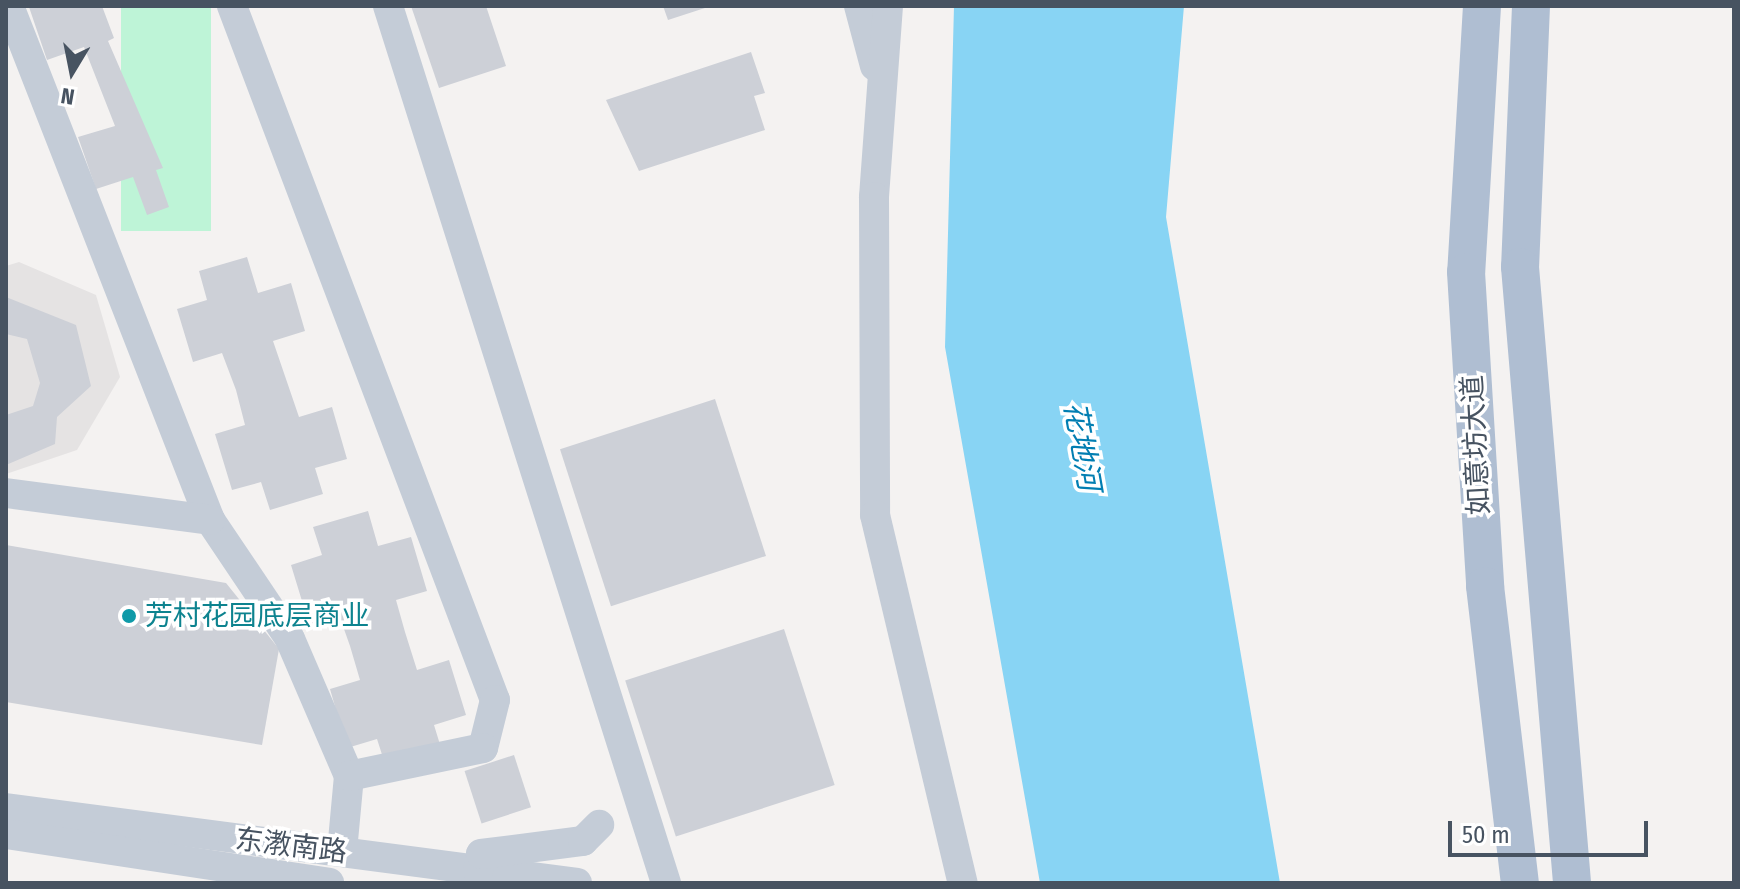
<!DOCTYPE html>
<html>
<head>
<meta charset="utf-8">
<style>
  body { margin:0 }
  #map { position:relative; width:1740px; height:889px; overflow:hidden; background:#f4f2f1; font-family:"Fira Sans Condensed","Noto Sans SC",sans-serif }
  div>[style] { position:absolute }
  .education>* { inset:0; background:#e5e3e3 }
  .green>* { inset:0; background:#bef4d7; transform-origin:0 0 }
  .water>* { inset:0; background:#88d4f4 }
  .building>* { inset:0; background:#cdd0d7; transform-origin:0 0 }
  .minor>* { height:30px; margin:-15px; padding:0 15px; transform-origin:15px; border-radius:15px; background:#c4ccd7 }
  .major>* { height:38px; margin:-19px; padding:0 19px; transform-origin:19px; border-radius:19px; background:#afbed2 }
  .dots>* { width:22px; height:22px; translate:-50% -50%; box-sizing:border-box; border:4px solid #fff; border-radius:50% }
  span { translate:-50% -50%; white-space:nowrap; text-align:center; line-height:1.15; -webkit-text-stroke:7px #fff; paint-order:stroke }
  .street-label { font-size:28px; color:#475361 }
  .culture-label { font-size:28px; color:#0d838f }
  .left { translate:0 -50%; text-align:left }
  .water-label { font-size:30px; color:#017eb2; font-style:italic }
  .frame { position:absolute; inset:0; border:8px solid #475361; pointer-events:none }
  .north { position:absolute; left:32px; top:32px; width:80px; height:80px; -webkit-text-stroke:6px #fff; paint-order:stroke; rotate:190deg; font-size:22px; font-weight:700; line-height:32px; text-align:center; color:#475361 }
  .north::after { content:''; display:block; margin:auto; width:28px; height:36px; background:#475361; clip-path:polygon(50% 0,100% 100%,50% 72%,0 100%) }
  .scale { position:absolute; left:1448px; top:821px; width:200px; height:36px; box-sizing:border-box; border:4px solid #475361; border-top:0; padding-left:10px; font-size:24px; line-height:28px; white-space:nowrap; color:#475361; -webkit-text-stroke:6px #fff; paint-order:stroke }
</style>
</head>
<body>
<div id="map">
  <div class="education">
    <div style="clip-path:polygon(19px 262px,96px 295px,120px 377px,77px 450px,6px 474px,6px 266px)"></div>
  </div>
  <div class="green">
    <div style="left:121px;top:6px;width:90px;height:225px"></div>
  </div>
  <div class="water">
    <div style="clip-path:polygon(954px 6px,1184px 6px,1166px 217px,1280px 883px,1040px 883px,945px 347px)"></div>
  </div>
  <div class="building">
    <div style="clip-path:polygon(102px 6px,114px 38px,108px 41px,163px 168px,156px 170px,169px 207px,147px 215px,133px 177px,96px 189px,78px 137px,115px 126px,84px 47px,47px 60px,29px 7px)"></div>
    <div style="clip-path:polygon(411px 6px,486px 6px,506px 66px,439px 88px)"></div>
    <div style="clip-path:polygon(663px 6px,708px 6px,708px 7px,668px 20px)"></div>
    <div style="clip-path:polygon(751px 52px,765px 93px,754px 96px,765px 130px,639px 171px,606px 100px)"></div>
    <div style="clip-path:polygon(247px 257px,258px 293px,291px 283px,305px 331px,273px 341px,299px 417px,332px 407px,347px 459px,315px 468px,323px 494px,270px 510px,261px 482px,232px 490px,215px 434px,245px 425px,236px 390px,222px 353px,193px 362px,177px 309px,207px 300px,199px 271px)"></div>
    <div style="clip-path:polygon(6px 297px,76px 325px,91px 386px,57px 417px,55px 444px,6px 465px,6px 415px,33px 406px,40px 383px,27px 339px,6px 334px)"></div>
    <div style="left:715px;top:399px;width:165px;height:163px;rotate:72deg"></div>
    <div style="clip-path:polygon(368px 511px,378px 546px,411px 537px,427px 591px,396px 600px,405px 632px,417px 670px,449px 660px,466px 715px,434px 725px,442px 751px,386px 767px,377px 739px,347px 748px,330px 689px,360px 680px,350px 646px,339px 615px,309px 624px,291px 565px,322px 555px,313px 527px)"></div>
    <div style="clip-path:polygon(6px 545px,226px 583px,279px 649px,262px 745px,6px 702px)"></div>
    <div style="left:784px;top:629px;width:164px;height:167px;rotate:72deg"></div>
    <div style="left:514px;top:755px;width:55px;height:52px;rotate:72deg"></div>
  </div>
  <div class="minor">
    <div style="left:9px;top:6px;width:552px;rotate:68.64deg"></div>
    <div style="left:210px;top:520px;width:143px;rotate:56.1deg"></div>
    <div style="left:290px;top:639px;width:149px;rotate:66.7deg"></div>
    <div style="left:349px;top:776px;width:75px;rotate:95.3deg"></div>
    <div style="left:232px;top:6px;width:742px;rotate:69.25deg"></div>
    <div style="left:495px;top:700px;width:49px;rotate:104deg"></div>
    <div style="left:483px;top:748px;width:137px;rotate:168.2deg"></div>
    <div style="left:388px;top:6px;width:920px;rotate:72.41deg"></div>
    <div style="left:859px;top:6px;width:62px;rotate:75.1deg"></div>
    <div style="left:888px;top:6px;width:192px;rotate:94.2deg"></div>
    <div style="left:874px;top:197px;width:318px;rotate:89.8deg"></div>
    <div style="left:875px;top:515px;width:378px;rotate:76.6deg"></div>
    <div style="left:6px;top:493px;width:206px;rotate:7.5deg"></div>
    <div style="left:6px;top:808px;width:576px;rotate:7.48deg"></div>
    <div style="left:6px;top:834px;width:327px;rotate:8.6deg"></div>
    <div style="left:478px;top:871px;width:17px;rotate:-80deg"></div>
    <div style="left:481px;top:854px;width:103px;rotate:-7.3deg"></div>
    <div style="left:583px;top:841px;width:23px;rotate:-45deg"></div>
  </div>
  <div class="major">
    <div style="left:1482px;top:6px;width:266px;rotate:93.4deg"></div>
    <div style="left:1466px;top:272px;width:315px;rotate:86.5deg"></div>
    <div style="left:1485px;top:586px;width:299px;rotate:83.3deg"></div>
    <div style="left:1531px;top:6px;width:261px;rotate:92.4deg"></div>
    <div style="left:1520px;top:267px;width:618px;rotate:85.17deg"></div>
  </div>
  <div class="dots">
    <div style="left:129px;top:616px;background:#0f9aa8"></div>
  </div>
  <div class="street-label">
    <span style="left:1476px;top:445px;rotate:-93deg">如意坊大道</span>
    <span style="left:291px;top:846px;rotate:7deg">东漖南路</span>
  </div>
  <div class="culture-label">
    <span class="left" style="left:145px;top:616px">芳村花园底层商业</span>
  </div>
  <div class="water-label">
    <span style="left:1082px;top:446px;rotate:80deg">花地河</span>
  </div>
  <div class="frame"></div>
  <div class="north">N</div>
  <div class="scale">50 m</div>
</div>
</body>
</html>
